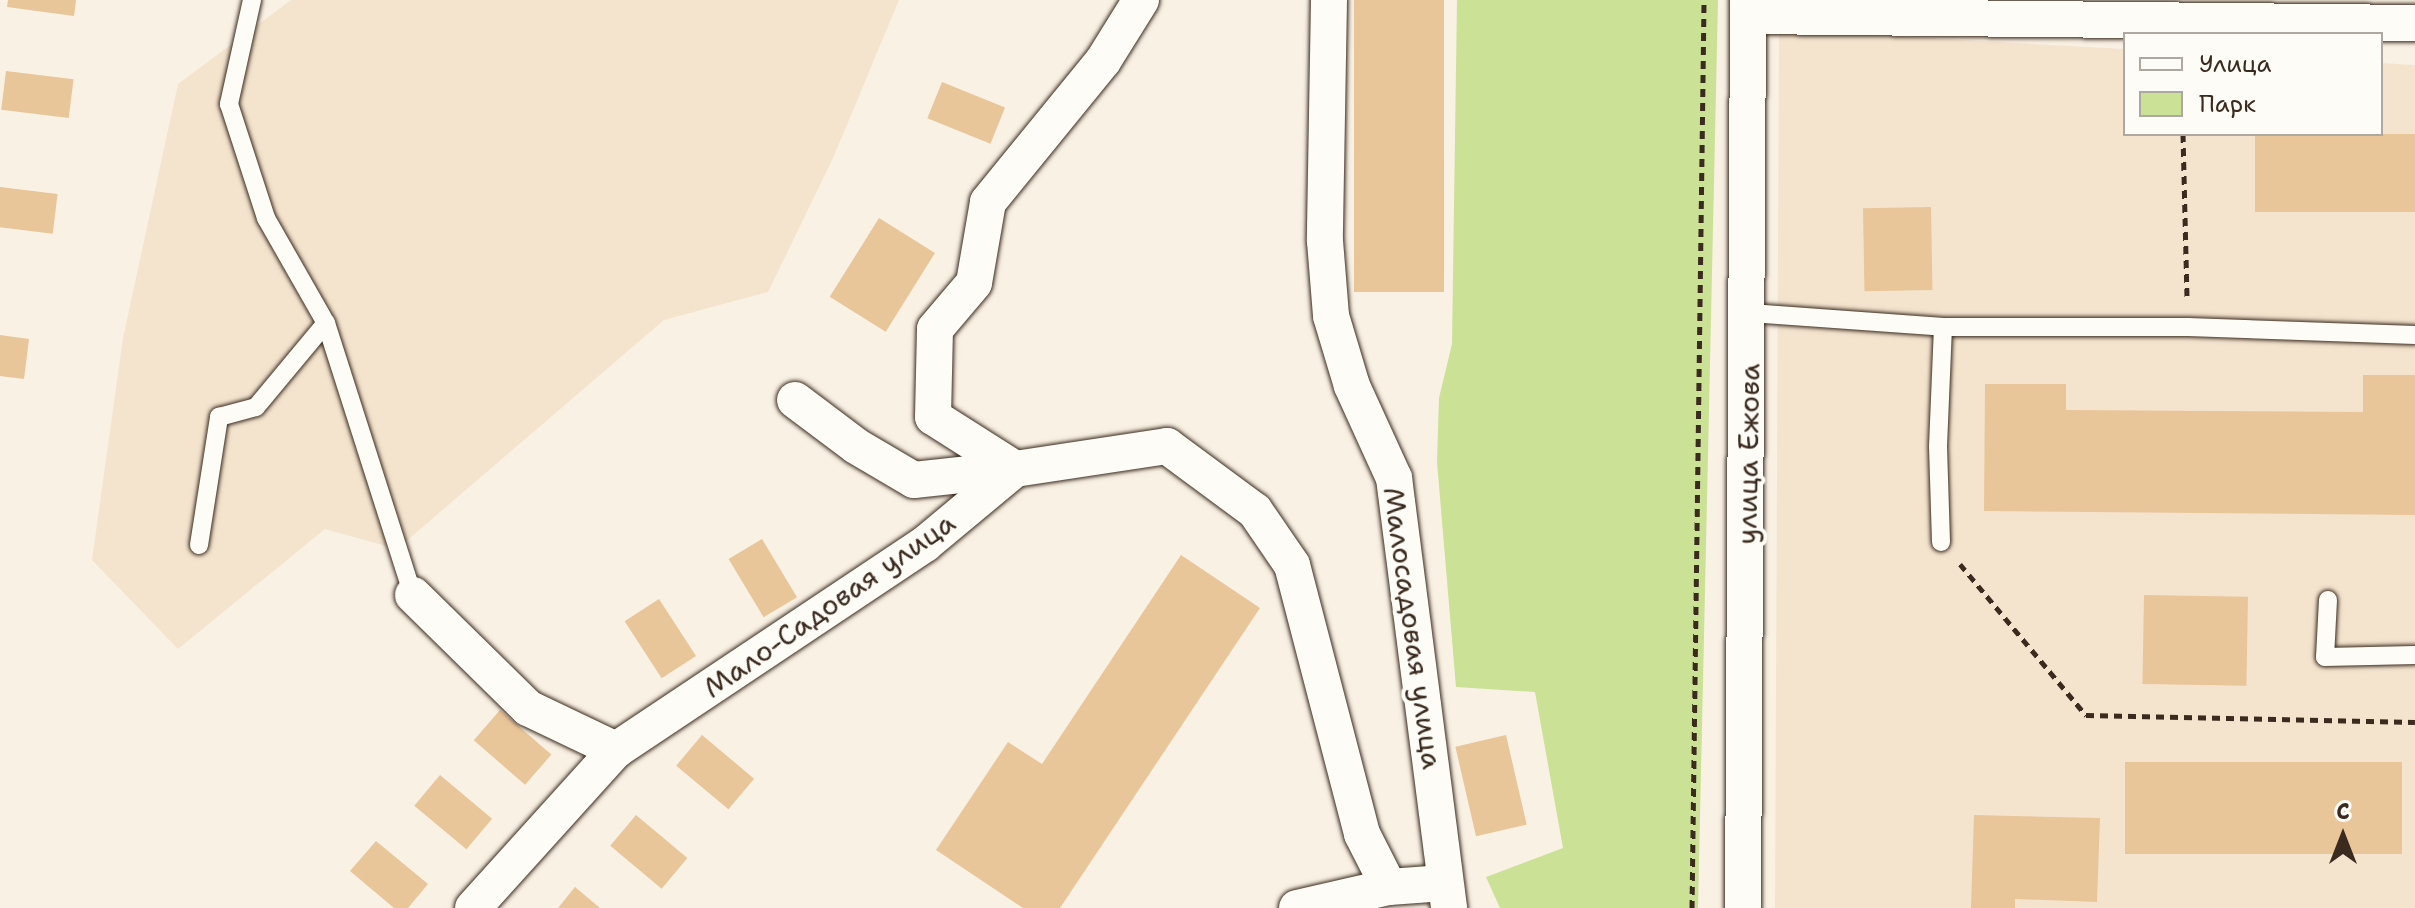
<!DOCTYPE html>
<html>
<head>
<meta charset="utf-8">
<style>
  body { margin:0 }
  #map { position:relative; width:2415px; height:908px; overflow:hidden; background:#f9f1e4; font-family:"Shantell Sans",sans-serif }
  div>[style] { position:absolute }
  .built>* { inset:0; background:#f4e4ce }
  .green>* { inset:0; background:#cae196 }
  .building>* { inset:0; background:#e9c59a; transform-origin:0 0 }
  .path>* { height:5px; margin-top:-2.5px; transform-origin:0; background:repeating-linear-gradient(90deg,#3b2a1e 0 8px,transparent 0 14px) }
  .roads { filter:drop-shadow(0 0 2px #3b2a1e) drop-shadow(0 0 2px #3b2a1e) }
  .lane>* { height:18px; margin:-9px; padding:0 9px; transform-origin:9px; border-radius:9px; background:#fdfcf7 }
  .street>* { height:36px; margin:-18px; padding:0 18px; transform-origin:18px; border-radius:18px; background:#fdfcf7 }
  span { translate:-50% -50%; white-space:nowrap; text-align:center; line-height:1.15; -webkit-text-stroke:8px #fdfcf7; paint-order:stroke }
  .street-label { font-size:28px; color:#3b2a1e }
  .legend { position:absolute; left:2123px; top:32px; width:260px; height:104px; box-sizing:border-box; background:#fdfcf7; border:2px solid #afa8a0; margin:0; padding:10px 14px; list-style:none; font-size:24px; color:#3b2a1e }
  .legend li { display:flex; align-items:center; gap:16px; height:40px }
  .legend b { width:40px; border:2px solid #afa8a0 }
  .north { position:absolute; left:2303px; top:796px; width:80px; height:80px; -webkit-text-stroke:6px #fdfcf7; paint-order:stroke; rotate:0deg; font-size:22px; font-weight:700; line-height:32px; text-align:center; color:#3b2a1e }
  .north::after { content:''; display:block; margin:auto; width:28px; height:36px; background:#3b2a1e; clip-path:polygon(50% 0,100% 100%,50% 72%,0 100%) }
</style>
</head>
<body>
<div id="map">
  <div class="built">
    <div style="clip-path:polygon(291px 0,899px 0,834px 156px,768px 292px,664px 320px,397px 549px,325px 529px,178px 649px,92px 560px,123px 338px,178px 84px)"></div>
    <div style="clip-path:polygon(1779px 30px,2125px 49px,2125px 134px,2381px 134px,2381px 63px,2415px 65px,2415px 908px,1775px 908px)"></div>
  </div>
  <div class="green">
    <div style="clip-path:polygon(1457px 0,1718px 0,1698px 908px,1500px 908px,1486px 877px,1563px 848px,1535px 692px,1456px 687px,1437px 462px,1439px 398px,1452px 344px)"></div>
  </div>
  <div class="building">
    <div style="clip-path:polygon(8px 0,76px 0,74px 16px,7px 7px)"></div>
    <div style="left:1354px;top:0;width:90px;height:292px"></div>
    <div style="left:6px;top:71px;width:68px;height:39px;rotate:7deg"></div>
    <div style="left:942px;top:82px;width:68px;height:39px;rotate:22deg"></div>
    <div style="left:2255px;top:134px;width:160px;height:78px"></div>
    <div style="left:0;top:187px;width:58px;height:40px;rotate:7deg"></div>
    <div style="left:1931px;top:207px;width:83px;height:68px;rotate:89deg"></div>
    <div style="left:879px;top:218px;width:66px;height:93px;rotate:32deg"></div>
    <div style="clip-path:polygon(0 335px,29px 339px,24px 379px,0 376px)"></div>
    <div style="clip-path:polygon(2363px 375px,2415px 375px,2415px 515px,1984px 511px,1985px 384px,2066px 384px,2066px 410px,2363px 412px)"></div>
    <div style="left:762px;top:539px;width:68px;height:39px;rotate:59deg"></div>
    <div style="clip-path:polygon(1181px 555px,1260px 608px,1060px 908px,1023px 908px,936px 850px,1008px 742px,1042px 764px)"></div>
    <div style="left:2144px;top:595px;width:104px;height:89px;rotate:1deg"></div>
    <div style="left:659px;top:599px;width:68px;height:41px;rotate:57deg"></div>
    <div style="left:500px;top:710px;width:68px;height:40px;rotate:41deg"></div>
    <div style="left:702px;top:735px;width:68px;height:40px;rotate:40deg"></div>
    <div style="left:1506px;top:735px;width:92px;height:52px;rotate:77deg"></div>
    <div style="left:2402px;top:762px;width:92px;height:277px;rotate:90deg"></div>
    <div style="left:440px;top:775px;width:68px;height:40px;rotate:40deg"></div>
    <div style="left:636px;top:815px;width:67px;height:40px;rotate:40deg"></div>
    <div style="clip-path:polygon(1974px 815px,2100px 818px,2097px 902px,2015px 899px,2015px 908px,1971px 908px)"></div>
    <div style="clip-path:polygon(376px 841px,428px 884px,408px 908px,394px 908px,350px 871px)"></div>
    <div style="clip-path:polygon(575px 887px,600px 908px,558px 908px)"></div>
  </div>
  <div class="path">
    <div style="left:2183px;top:134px;width:163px;rotate:88.6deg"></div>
    <div style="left:1960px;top:564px;width:197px;rotate:50.2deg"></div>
    <div style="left:2086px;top:715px;width:329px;rotate:1.2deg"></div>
    <div style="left:1692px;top:908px;width:908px;rotate:-89.24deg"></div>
  </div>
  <div class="roads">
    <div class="lane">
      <div style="left:252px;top:0;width:107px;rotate:102.5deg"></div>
      <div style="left:229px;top:104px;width:120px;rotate:72deg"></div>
      <div style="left:266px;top:218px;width:121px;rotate:60.3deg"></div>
      <div style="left:326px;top:323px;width:286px;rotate:72.3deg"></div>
      <div style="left:1750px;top:313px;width:194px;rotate:4.1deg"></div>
      <div style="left:1943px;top:327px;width:245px"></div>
      <div style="left:2188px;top:327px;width:227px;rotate:2deg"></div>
      <div style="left:1941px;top:542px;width:96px;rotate:-91.8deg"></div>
      <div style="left:1938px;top:446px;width:119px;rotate:-87.6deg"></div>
      <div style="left:199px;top:545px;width:130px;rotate:-81.1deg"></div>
      <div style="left:219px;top:417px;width:38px;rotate:-15deg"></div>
      <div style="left:256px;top:407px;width:109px;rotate:-50.2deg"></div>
      <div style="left:2328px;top:600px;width:57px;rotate:93deg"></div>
      <div style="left:2325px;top:657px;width:90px;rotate:-1.3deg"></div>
    </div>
    <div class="street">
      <div style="left:1329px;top:0;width:241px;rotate:91deg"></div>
      <div style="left:1325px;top:241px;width:75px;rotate:85.4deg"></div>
      <div style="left:1331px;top:316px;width:73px;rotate:73.3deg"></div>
      <div style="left:1352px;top:386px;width:101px;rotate:65.5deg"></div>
      <div style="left:1394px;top:478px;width:434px;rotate:82.7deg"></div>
      <div style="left:1748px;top:16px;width:667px;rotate:0.6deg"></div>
      <div style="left:795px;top:400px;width:76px;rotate:37deg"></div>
      <div style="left:856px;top:446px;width:67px;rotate:30.4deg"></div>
      <div style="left:914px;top:480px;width:102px;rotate:-6.2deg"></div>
      <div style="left:1015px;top:469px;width:97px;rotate:-147.6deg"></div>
      <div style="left:933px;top:417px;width:88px;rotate:-88.7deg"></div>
      <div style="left:935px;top:329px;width:60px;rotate:-49.7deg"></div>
      <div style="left:974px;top:283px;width:82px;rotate:-80.2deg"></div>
      <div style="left:988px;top:202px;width:182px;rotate:-50.8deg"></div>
      <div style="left:1103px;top:61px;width:72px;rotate:-58.1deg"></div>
      <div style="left:413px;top:595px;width:161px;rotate:44.5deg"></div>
      <div style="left:528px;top:708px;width:98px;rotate:25.5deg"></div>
      <div style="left:473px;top:908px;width:213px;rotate:-47.9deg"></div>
      <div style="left:616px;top:750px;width:371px;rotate:-33.7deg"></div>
      <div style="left:925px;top:544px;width:117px;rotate:-39.8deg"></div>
      <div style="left:1015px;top:469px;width:154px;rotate:-8.6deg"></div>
      <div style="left:1167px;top:446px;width:109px;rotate:36.5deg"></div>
      <div style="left:1255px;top:511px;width:65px;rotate:55.6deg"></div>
      <div style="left:1292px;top:565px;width:278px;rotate:75.4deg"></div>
      <div style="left:1362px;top:834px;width:59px;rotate:63deg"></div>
      <div style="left:1389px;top:887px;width:55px;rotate:-4.2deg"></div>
      <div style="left:1297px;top:908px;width:94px;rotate:-12.9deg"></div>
      <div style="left:1743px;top:908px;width:908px;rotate:-89.68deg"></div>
    </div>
  </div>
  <div class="street-label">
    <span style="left:1748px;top:454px;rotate:-89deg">улица Ежова</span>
    <span style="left:829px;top:605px;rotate:-35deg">Мало-Садовая улица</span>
    <span style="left:1413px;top:628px;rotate:82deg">Малосадовая улица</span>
  </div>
  <ul class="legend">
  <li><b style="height:10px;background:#fdfcf7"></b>Улица</li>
  <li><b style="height:22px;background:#cae196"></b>Парк</li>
  </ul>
  <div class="north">С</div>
</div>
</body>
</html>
